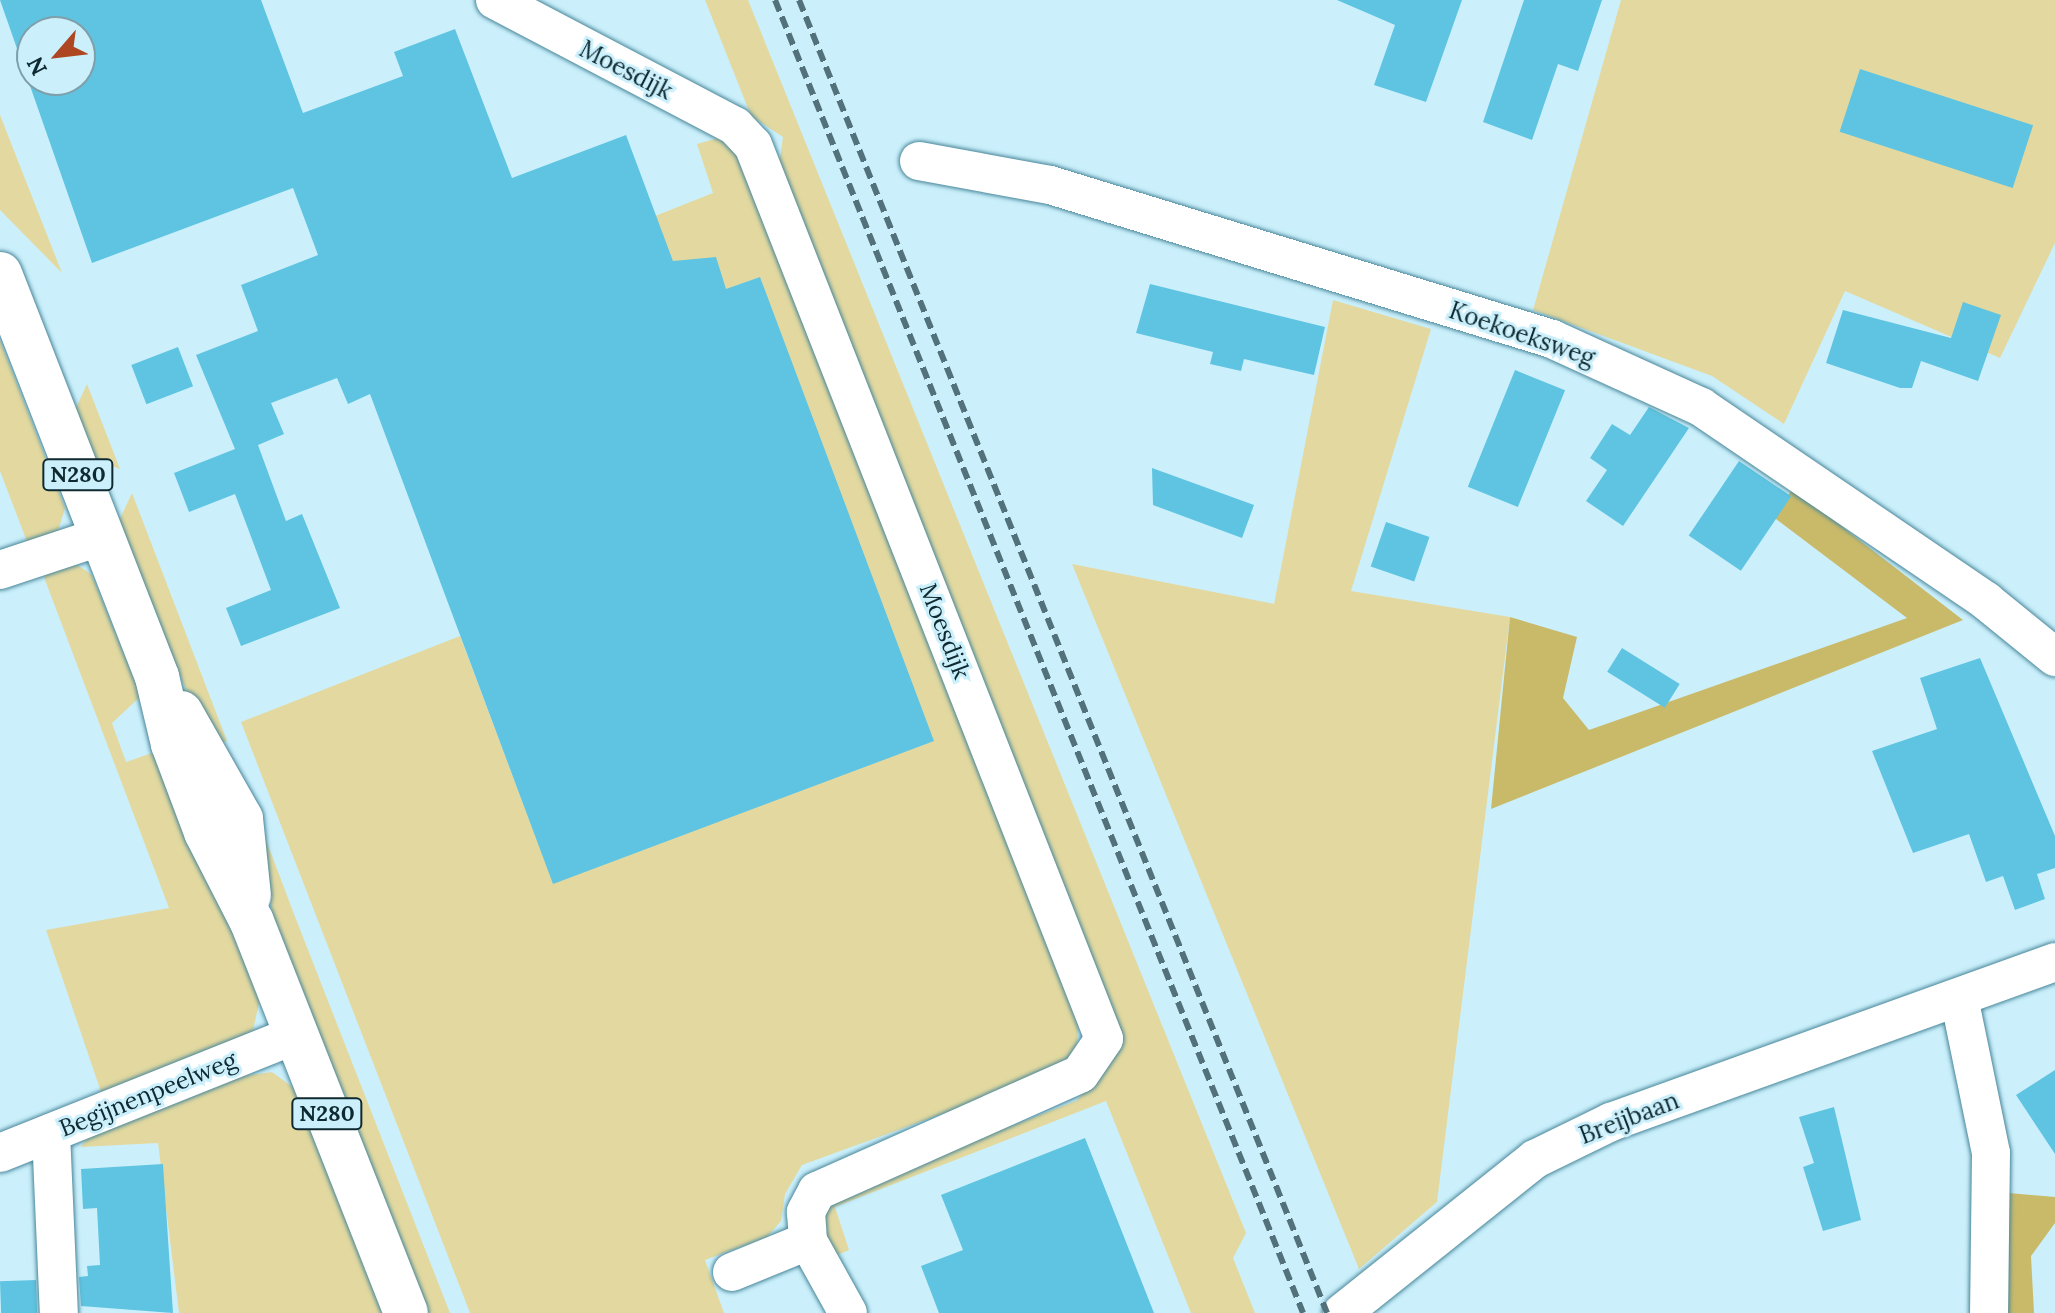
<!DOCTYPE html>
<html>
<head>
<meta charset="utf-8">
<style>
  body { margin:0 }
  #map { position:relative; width:2055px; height:1313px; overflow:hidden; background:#cbf0fc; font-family:Lora,serif }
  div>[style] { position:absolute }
  .green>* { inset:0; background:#e3d9a0 }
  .forest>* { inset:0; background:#c9ba6a }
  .building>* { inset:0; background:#5fc4e1; transform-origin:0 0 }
  .roads { filter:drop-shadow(0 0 2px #488699) drop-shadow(0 0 2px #488699) }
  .minor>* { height:38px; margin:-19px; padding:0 19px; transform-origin:19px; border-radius:19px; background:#fff }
  .major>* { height:44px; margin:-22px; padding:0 22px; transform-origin:22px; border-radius:22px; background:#fff }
  .rail>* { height:6px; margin-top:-3px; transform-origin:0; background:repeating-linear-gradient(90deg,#52717a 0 12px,transparent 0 18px) }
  span { translate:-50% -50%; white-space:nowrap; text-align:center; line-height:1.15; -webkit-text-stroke:6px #cbf0fc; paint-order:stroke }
  .shield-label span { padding:2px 6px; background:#cbf0fc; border:2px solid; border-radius:6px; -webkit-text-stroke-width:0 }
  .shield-label { font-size:22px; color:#0e2930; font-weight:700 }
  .street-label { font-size:24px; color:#0e2930 }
  .north { position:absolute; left:16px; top:16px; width:80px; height:80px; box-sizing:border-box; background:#cbf0fc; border:2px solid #7fa0aa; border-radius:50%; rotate:242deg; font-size:22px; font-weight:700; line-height:32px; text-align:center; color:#0e2930 }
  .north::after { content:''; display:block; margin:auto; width:28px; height:36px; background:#ae4721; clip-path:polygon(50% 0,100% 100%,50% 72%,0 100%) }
</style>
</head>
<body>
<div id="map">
  <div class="green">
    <div style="clip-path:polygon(705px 0,748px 0,1246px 1233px,1233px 1258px,1255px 1313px,1191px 1313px,1106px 1101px,835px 1207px,849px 1250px,835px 1256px,818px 1234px,832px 1195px,1076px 1101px,1110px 1061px,777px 181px,783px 137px,751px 116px)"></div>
    <div style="clip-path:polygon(1621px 0,2055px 0,2055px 243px,2000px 358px,1845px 291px,1784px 424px,1712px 376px,1533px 310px)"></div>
    <div style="clip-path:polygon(0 115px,62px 273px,0 210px)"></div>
    <div style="clip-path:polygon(718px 138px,752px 167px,1080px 1015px,1076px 1049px,1060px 1071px,802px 1165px,785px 1194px,781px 1221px,767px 1237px,705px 1260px,724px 1313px,470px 1313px,241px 722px,460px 636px,553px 883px,760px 277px,689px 303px,655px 216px,713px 193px,697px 144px)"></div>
    <div style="clip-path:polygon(1333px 300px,1431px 329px,1351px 591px,1510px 617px,1437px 1202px,1359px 1269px,1072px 564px,1274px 604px)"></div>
    <div style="clip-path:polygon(0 340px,65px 508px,58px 531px,29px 547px,0 471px)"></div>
    <div style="clip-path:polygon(87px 384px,120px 469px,94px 459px,74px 412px)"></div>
    <div style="clip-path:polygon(132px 493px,227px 741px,219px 744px,192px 705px,118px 523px)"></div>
    <div style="clip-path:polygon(76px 564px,92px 575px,141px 696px,112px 723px,126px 762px,152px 753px,170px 763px,260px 999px,253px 1030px,233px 1045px,101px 1092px,46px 930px,169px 908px,42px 572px)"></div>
    <div style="clip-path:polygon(266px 840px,294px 914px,450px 1313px,427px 1313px,274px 921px,258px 843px)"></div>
    <div style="clip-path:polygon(272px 1072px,298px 1091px,385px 1313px,179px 1313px,158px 1143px,81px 1147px,89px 1135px,243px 1076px)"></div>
  </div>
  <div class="forest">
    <div style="clip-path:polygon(1793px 489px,1963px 620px,1491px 809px,1510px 617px,1577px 637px,1563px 698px,1589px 730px,1907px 618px,1772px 516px)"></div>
    <div style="clip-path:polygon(2009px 1193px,2055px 1197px,2055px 1223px,2031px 1256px,2034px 1313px,2008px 1313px)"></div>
  </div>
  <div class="building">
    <div style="clip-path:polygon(evenodd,0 0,261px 0,303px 113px,403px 76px,394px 52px,455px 29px,512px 178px,626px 135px,673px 261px,716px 257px,726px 289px,760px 277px,934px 741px,553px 884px,370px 394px,348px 404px,337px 378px,271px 403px,284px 434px,258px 445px,286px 521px,302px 514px,340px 608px,241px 646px,226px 608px,271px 590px,235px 494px,189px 512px,174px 473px,235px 449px,196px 355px,258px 331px,241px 285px,318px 255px,293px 188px,92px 263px,0 0,32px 32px,80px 32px,80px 80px,32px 80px,32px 32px)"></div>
    <div style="clip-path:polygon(1337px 0,1462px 0,1426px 102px,1374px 85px,1395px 25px)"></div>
    <div style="clip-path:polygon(1524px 0,1602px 0,1578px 71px,1558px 64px,1532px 140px,1483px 122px)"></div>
    <div style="left:1860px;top:69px;width:182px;height:66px;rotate:18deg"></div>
    <div style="clip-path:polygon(1150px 284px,1325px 327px,1314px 375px,1244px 359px,1241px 371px,1210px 364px,1213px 352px,1136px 333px)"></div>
    <div style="clip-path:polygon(1963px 302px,2001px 315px,1978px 381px,1921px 361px,1912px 388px,1900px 388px,1826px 363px,1843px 310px,1951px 338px)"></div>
    <div style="left:178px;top:347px;width:42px;height:50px;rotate:69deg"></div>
    <div style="left:1515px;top:370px;width:54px;height:126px;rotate:22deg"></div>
    <div style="clip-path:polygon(1649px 407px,1689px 428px,1623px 526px,1586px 501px,1607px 470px,1590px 458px,1612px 424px,1630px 435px)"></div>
    <div style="left:1739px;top:461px;width:63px;height:90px;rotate:34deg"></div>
    <div style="clip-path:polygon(1152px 468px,1254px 505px,1242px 538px,1153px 505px)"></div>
    <div style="left:1386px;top:522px;width:46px;height:47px;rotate:19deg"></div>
    <div style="left:1622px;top:648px;width:68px;height:28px;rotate:32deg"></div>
    <div style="clip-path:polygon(1980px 658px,2055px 836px,2055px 868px,2037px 874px,2045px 899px,2015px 910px,2003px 876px,1986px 882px,1969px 834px,1913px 853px,1872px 751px,1937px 729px,1920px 678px)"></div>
    <div style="clip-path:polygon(2055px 1070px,2055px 1154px,2016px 1095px)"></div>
    <div style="clip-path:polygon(1834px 1107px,1861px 1220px,1823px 1231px,1803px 1167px,1814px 1163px,1799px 1117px)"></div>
    <div style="clip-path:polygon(1085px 1138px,1154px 1313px,939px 1313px,921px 1266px,963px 1250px,941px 1195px)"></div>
    <div style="clip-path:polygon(163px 1164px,173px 1313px,81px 1306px,79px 1277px,88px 1276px,87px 1266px,100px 1265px,97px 1208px,83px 1209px,81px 1169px)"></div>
    <div style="left:36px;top:1280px;width:33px;height:36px;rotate:88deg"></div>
  </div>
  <div class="roads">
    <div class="minor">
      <div style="left:495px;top:0;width:271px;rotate:27.7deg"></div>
      <div style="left:735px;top:126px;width:26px;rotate:47deg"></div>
      <div style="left:753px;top:145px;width:960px;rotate:68.56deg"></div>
      <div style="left:1104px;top:1039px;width:42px;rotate:124.4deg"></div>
      <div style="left:1080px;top:1074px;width:288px;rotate:156deg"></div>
      <div style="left:817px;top:1191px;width:24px;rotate:118deg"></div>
      <div style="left:806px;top:1212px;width:29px;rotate:86deg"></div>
      <div style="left:919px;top:161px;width:133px;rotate:10.4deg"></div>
      <div style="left:1050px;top:185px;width:525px;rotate:17.05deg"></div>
      <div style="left:1552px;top:339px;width:164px;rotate:24.5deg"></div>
      <div style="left:1701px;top:407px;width:345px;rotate:34.2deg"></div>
      <div style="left:1986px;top:601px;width:89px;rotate:39.1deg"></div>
      <div style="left:0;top:570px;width:108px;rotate:-18.4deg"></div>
      <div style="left:1960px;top:1002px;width:154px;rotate:78.4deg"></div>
      <div style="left:1991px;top:1153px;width:160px;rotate:90.7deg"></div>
      <div style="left:51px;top:1133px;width:180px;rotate:87.5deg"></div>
      <div style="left:0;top:1153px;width:318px;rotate:-21.8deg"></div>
      <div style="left:732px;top:1272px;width:82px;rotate:-22.2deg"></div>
      <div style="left:808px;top:1241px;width:82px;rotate:60.9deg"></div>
      <div style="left:1342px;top:1313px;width:247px;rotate:-38.6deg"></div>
      <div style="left:1535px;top:1159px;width:85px;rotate:-26deg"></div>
      <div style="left:1611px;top:1122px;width:472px;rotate:-19.8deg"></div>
    </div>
    <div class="major">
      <div style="left:0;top:274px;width:433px;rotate:68.7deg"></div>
      <div style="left:157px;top:677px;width:69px;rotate:76.6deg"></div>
      <div style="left:173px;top:744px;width:94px;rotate:69.4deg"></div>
      <div style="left:206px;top:832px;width:101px;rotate:62.9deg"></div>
      <div style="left:252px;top:922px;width:420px;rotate:68.5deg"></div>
      <div style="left:181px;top:713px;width:122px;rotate:60.5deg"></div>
      <div style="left:241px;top:819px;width:77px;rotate:84.1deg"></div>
    </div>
  </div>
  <div class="rail">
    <div style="left:775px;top:0;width:1415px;rotate:68.09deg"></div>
    <div style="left:799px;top:0;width:1415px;rotate:68.09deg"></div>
  </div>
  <div class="shield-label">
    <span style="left:78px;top:475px">N280</span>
    <span style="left:327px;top:1114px">N280</span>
  </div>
  <div class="street-label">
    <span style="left:626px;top:70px;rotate:27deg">Moesdijk</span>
    <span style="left:1522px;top:334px;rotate:19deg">Koekoeksweg</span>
    <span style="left:945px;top:631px;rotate:69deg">Moesdijk</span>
    <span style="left:148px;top:1094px;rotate:-22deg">Begijnenpeelweg</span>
    <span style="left:1629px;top:1118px;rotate:-21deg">Breijbaan</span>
  </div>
  <div class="north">N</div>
</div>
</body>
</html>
